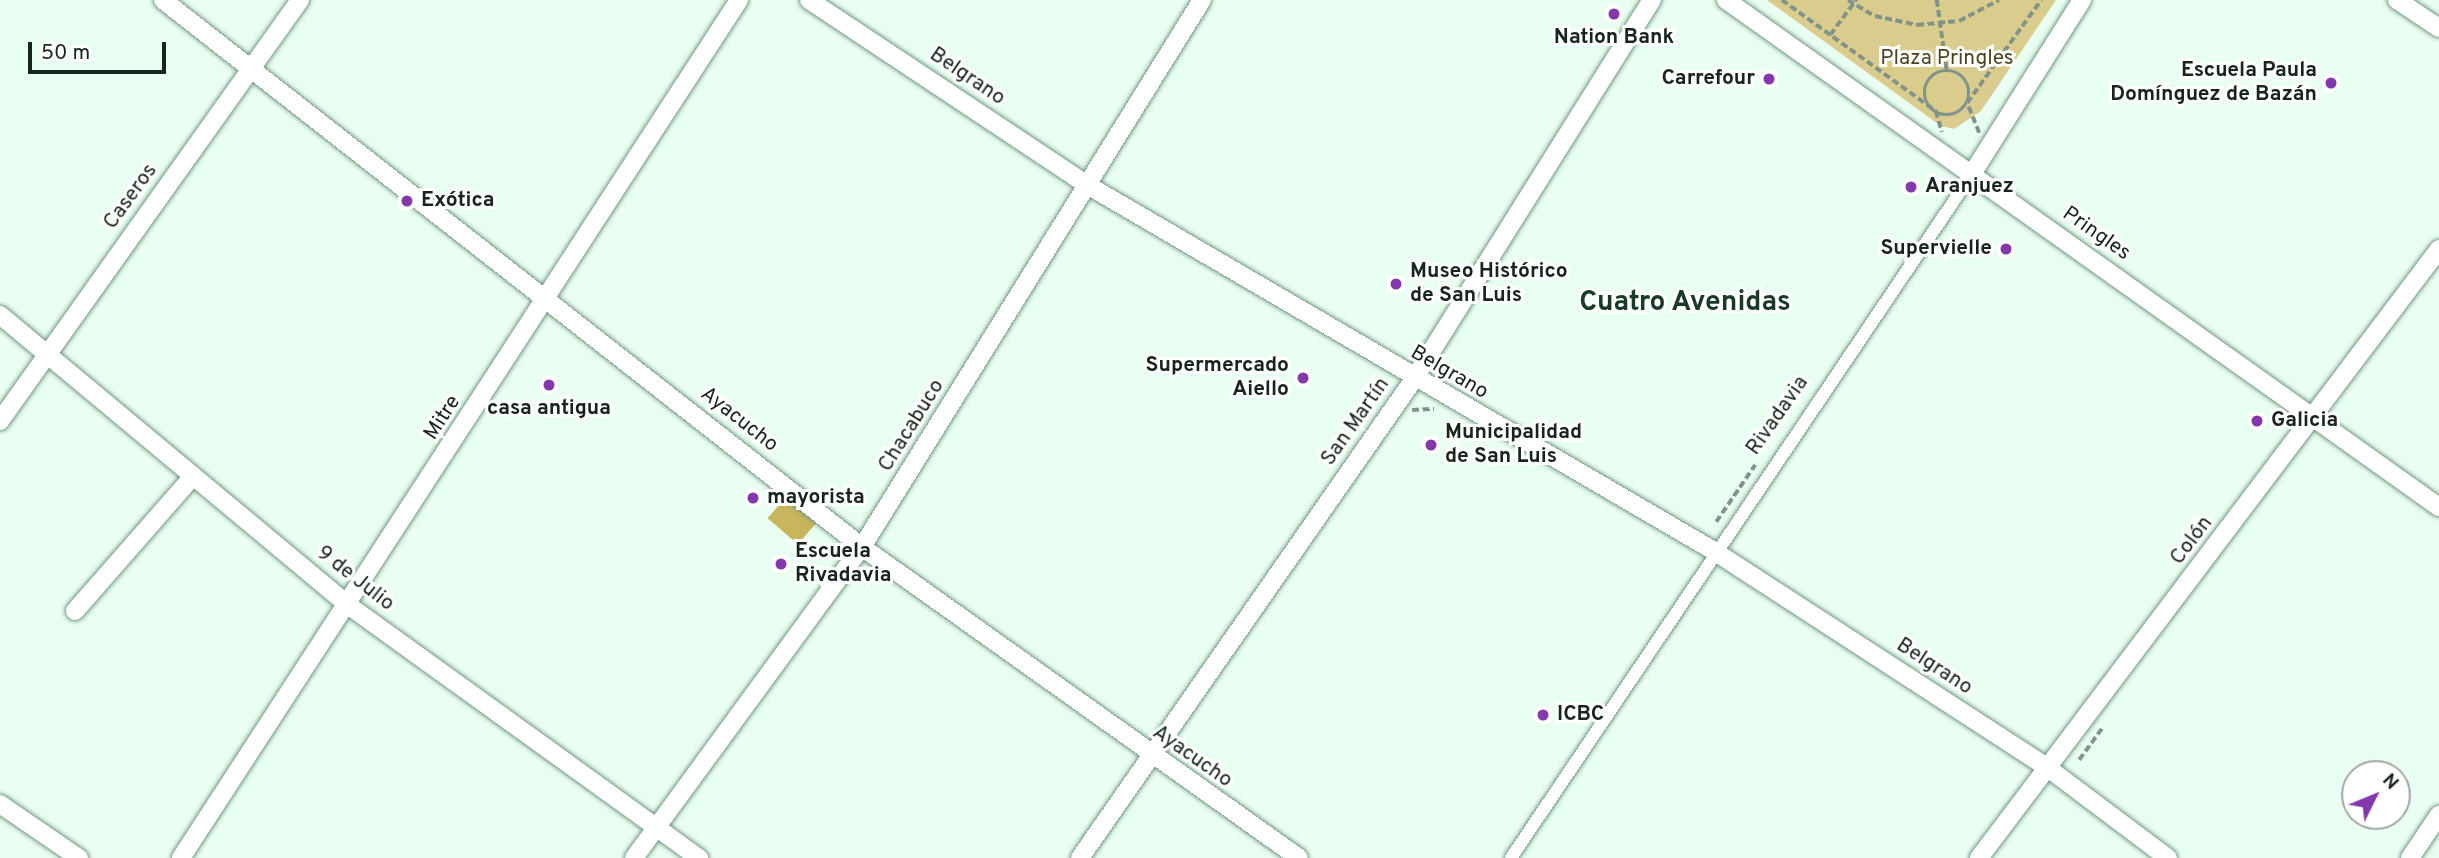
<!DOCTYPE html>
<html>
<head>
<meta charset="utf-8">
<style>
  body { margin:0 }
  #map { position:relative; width:2439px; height:858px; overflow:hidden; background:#e9fff1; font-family:Overpass,sans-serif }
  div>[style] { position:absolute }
  .green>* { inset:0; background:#dacc8d }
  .forest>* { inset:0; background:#c8b55d; transform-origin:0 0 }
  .path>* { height:3.5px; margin-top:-1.75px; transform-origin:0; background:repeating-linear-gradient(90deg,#829489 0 7px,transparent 0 10.5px) }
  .path>.ring { margin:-1.75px; padding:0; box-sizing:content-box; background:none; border:3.5px solid #829489; border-radius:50% }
  .roads { filter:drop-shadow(0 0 2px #749782) drop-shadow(0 0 2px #749782) }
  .pedestrian>* { height:12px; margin:-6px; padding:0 6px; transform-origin:6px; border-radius:6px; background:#fff }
  .minor>* { height:18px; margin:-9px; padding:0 9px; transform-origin:9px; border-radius:9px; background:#fff }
  .dots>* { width:19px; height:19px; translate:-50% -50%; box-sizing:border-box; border:4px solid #fff; border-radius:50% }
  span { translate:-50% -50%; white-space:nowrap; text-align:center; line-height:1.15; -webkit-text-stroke:6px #fff; paint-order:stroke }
  .poi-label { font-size:21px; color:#17251d; font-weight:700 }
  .right { translate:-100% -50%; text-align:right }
  .left { translate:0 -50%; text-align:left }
  .park-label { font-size:21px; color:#4b431d }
  .street-label { font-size:21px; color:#17251d }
  .district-label { font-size:28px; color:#1a3a29; font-weight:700 }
  .north { position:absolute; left:2341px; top:760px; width:70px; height:70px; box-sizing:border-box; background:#fff; border:2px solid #a2a8a5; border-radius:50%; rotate:47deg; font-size:19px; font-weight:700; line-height:28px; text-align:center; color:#17251d }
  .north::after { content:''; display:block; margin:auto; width:24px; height:32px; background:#8339ab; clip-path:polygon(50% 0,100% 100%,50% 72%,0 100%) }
  .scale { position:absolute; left:28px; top:42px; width:138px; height:32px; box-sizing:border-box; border:4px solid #17251d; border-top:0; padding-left:9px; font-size:21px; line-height:24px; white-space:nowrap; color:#17251d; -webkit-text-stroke:5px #fff; paint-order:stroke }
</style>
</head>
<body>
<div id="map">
  <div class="green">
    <div style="clip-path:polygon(1767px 0,2056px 0,1981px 111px,1954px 129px,1941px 126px)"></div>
  </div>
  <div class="forest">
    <div style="left:786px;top:497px;width:40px;height:28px;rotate:41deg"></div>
  </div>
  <div class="path">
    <div style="left:1782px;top:0;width:190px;rotate:35.8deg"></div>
    <div style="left:1936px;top:111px;width:22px;rotate:74deg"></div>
    <div style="left:1848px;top:0;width:31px;rotate:31deg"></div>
    <div style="left:1875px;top:16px;width:43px;rotate:12.1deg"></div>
    <div style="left:1917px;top:25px;width:42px;rotate:-5.4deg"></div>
    <div style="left:1959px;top:21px;width:45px;rotate:-27.7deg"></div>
    <div style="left:1937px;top:0;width:72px;rotate:82deg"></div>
    <div style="left:1830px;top:35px;width:44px;rotate:-53.4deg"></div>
    <div class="ring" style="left:1925px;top:71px;width:40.5px;height:40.5px"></div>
    <div style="left:1979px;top:133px;width:32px;rotate:-112deg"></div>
    <div style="left:1967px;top:103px;width:127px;rotate:-54.3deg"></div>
    <div style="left:1412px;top:410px;width:22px;rotate:-3deg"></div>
    <div style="left:1716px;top:522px;width:69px;rotate:-55.6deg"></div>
    <div style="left:2079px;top:760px;width:39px;rotate:-54deg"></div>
  </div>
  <div class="roads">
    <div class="pedestrian">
      <div style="left:1511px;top:858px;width:825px;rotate:-56.02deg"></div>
    </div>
    <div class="minor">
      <div style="left:163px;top:0;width:888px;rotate:38.04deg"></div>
      <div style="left:862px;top:547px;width:536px;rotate:35.44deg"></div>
      <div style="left:809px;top:0;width:336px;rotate:33.6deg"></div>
      <div style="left:1089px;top:186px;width:724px;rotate:30.28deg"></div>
      <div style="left:1714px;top:551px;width:398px;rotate:33deg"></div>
      <div style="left:2048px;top:768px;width:150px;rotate:36.9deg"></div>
      <div style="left:1726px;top:0;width:875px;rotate:35.42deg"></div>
      <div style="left:2397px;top:0;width:50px;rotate:33.7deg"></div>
      <div style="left:1972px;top:174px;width:206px;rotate:-57.7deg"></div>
      <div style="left:0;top:315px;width:453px;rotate:39.8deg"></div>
      <div style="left:348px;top:605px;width:433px;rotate:35.8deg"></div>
      <div style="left:0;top:421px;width:517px;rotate:-54.53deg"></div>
      <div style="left:75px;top:611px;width:179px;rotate:-48.8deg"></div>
      <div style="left:0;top:804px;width:96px;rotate:34.4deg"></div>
      <div style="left:181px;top:858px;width:1023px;rotate:-56.96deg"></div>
      <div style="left:634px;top:858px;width:386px;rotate:-53.8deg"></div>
      <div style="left:862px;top:547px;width:644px;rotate:-58.14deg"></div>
      <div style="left:1080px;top:858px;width:584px;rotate:-55.11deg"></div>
      <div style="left:1414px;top:379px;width:448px;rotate:-57.9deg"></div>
      <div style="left:1979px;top:858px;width:763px;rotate:-52.93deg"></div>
      <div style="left:2410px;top:858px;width:52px;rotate:-56deg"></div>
    </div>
  </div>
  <div class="dots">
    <div style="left:1614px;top:14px;background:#8339ab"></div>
    <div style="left:1769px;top:79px;background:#8339ab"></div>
    <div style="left:2331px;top:83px;background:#8339ab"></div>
    <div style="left:1911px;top:187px;background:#8339ab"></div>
    <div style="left:407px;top:201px;background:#8339ab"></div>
    <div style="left:2006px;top:249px;background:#8339ab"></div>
    <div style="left:1396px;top:284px;background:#8339ab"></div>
    <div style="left:1303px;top:378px;background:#8339ab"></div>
    <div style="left:549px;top:385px;background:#8339ab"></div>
    <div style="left:2257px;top:421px;background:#8339ab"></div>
    <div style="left:1431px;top:445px;background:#8339ab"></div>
    <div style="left:753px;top:498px;background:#8339ab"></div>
    <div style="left:781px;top:564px;background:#8339ab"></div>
    <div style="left:1543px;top:715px;background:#8339ab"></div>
  </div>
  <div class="poi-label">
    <span style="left:1614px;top:38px">Nation Bank</span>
    <span class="right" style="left:2317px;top:83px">Escuela Paula<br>Domínguez de Bazán</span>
    <span class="right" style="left:1755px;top:79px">Carrefour</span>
    <span class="left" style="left:1925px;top:187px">Aranjuez</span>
    <span class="left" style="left:421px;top:201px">Exótica</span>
    <span class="right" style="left:1992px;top:249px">Supervielle</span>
    <span class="left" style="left:1410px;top:284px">Museo Histórico<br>de San Luis</span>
    <span class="right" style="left:1289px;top:378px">Supermercado<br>Aiello</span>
    <span style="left:549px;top:409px">casa antigua</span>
    <span class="left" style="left:2271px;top:421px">Galicia</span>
    <span class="left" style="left:1445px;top:445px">Municipalidad<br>de San Luis</span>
    <span class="left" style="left:767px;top:498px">mayorista</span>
    <span class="left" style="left:795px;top:564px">Escuela<br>Rivadavia</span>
    <span class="left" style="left:1557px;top:715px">ICBC</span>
  </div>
  <div class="park-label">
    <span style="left:1947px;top:59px">Plaza Pringles</span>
  </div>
  <div class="street-label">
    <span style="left:967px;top:77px;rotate:34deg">Belgrano</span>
    <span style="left:131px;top:197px;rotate:-54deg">Caseros</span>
    <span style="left:2096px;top:234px;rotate:35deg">Pringles</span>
    <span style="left:1449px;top:373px;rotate:30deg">Belgrano</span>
    <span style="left:1778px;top:416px;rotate:-55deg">Rivadavia</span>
    <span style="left:443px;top:418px;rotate:-57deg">Mitre</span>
    <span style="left:739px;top:420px;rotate:38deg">Ayacucho</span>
    <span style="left:1356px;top:422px;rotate:-55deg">San Martín</span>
    <span style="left:912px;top:426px;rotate:-58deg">Chacabuco</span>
    <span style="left:2192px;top:541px;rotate:-53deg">Colón</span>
    <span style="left:355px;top:579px;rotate:38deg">9 de Julio</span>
    <span style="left:1934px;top:667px;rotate:33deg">Belgrano</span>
    <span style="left:1192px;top:757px;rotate:35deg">Ayacucho</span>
  </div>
  <div class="district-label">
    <span style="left:1685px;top:303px">Cuatro Avenidas</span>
  </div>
  <div class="north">N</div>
  <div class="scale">50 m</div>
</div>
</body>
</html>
